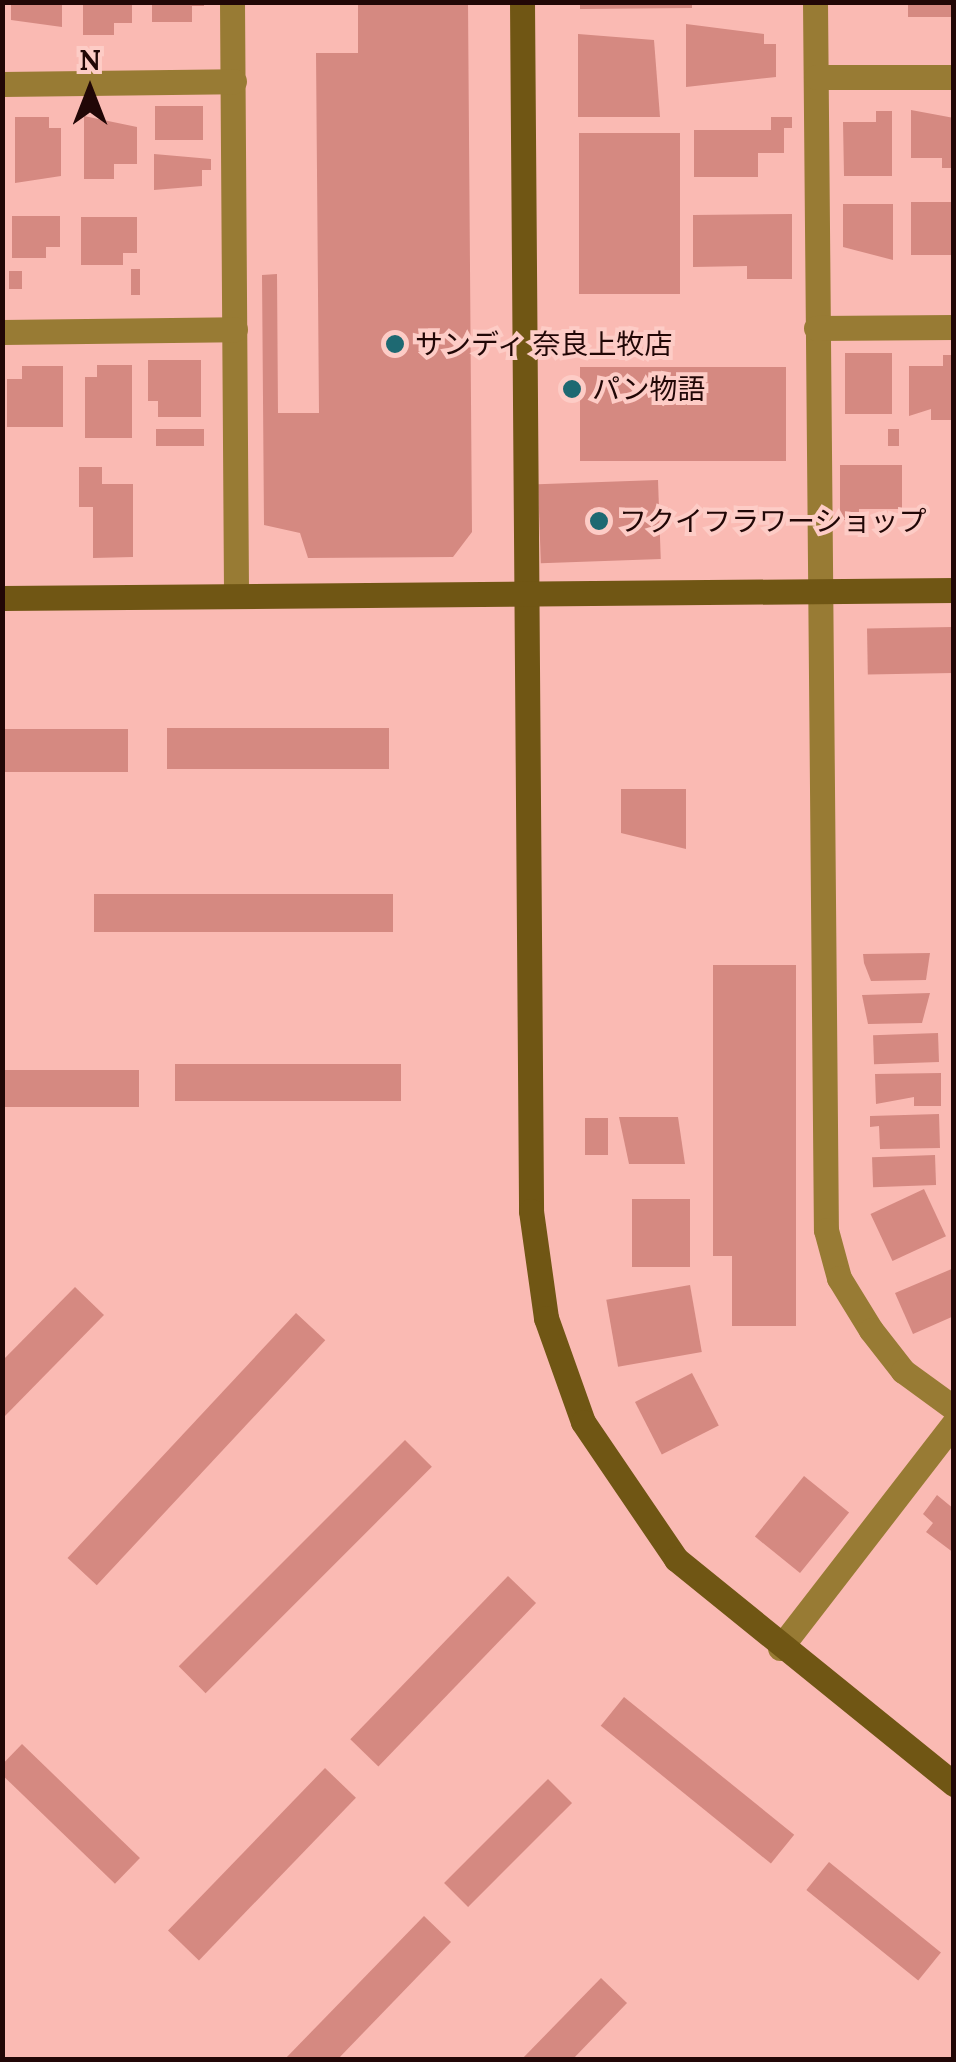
<!DOCTYPE html>
<html>
<head>
<meta charset="utf-8">
<style>
  body { margin:0 }
  #map { position:relative; width:956px; height:2062px; overflow:hidden; background:#fabab3; font-family:Lora,"Noto Sans JP",serif }
  div>[style] { position:absolute }
  .building>* { inset:0; background:#d58981; transform-origin:0 0 }
  .street>* { height:25px; margin:-12.5px; padding:0 12.5px; transform-origin:12.5px; border-radius:12.5px; background:#987b34 }
  .secondary>* { height:25px; margin:-12.5px; padding:0 12.5px; transform-origin:12.5px; border-radius:12.5px; background:#705614 }
  .dots>* { width:28px; height:28px; translate:-50% -50%; box-sizing:border-box; border:5px solid #fdccc6; border-radius:50% }
  span { translate:-50% -50%; white-space:nowrap; text-align:center; line-height:1.15; -webkit-text-stroke:8px #fdccc6; paint-order:stroke }
  .poi-label { font-size:28px; color:#210706 }
  .left { translate:0 -50%; text-align:left }
  .frame { position:absolute; inset:0; border:5px solid #210706; pointer-events:none }
  .north { position:absolute; left:40px; top:40px; width:100px; height:100px; -webkit-text-stroke:8px #fdccc6; paint-order:stroke; rotate:0deg; font-size:28px; font-weight:700; line-height:40px; text-align:center; color:#210706 }
  .north::after { content:''; display:block; margin:auto; width:35px; height:45px; background:#210706; clip-path:polygon(50% 0,100% 100%,50% 72%,0 100%) }
</style>
</head>
<body>
<div id="map">
  <div class="building">
    <div style="clip-path:polygon(11px 2px,62px 2px,62px 27px,11px 20px)"></div>
    <div style="clip-path:polygon(83px 2px,132px 2px,132px 23px,114px 23px,114px 35px,83px 35px)"></div>
    <div style="clip-path:polygon(152px 2px,204px 2px,204px 6px,192px 6px,192px 22px,152px 22px)"></div>
    <div style="clip-path:polygon(358px 2px,468px 2px,472px 532px,453px 557px,308px 558px,300px 533px,264px 525px,262px 275px,277px 274px,278px 413px,319px 413px,316px 53px,358px 53px)"></div>
    <div style="clip-path:polygon(580px 2px,692px 2px,692px 8px,580px 9px)"></div>
    <div style="left:908px;top:2px;width:46px;height:15px"></div>
    <div style="clip-path:polygon(686px 24px,764px 34px,764px 44px,776px 44px,776px 77px,686px 87px)"></div>
    <div style="clip-path:polygon(578px 34px,654px 40px,660px 117px,578px 117px)"></div>
    <div style="left:155px;top:106px;width:48px;height:34px"></div>
    <div style="clip-path:polygon(911px 110px,954px 118px,954px 168px,942px 168px,942px 158px,911px 158px)"></div>
    <div style="clip-path:polygon(876px 111px,892px 111px,892px 176px,844px 176px,843px 122px,876px 122px)"></div>
    <div style="clip-path:polygon(84px 116px,137px 127px,137px 164px,114px 164px,114px 179px,84px 179px)"></div>
    <div style="clip-path:polygon(15px 117px,49px 117px,49px 128px,61px 128px,61px 176px,15px 183px)"></div>
    <div style="clip-path:polygon(771px 117px,792px 117px,792px 128px,784px 128px,784px 153px,758px 153px,758px 177px,694px 177px,694px 130px,771px 130px)"></div>
    <div style="left:680px;top:133px;width:161px;height:101px;rotate:90deg"></div>
    <div style="clip-path:polygon(154px 154px,211px 159px,211px 170px,202px 170px,202px 186px,154px 190px)"></div>
    <div style="left:911px;top:202px;width:43px;height:53px"></div>
    <div style="clip-path:polygon(843px 204px,893px 204px,893px 260px,843px 247px)"></div>
    <div style="clip-path:polygon(792px 214px,792px 279px,747px 279px,747px 266px,693px 267px,693px 215px)"></div>
    <div style="clip-path:polygon(12px 216px,60px 216px,60px 247px,46px 247px,46px 258px,12px 258px)"></div>
    <div style="clip-path:polygon(81px 217px,137px 217px,137px 253px,123px 253px,123px 265px,81px 265px)"></div>
    <div style="left:131px;top:269px;width:9px;height:26px"></div>
    <div style="left:9px;top:271px;width:13px;height:18px"></div>
    <div style="left:845px;top:353px;width:47px;height:61px"></div>
    <div style="clip-path:polygon(943px 355px,954px 355px,954px 420px,931px 420px,931px 409px,909px 416px,909px 366px,943px 366px)"></div>
    <div style="clip-path:polygon(148px 360px,201px 360px,201px 417px,158px 417px,158px 401px,148px 401px)"></div>
    <div style="clip-path:polygon(97px 365px,132px 365px,132px 438px,85px 438px,85px 377px,97px 377px)"></div>
    <div style="clip-path:polygon(22px 366px,63px 366px,63px 427px,7px 427px,7px 379px,22px 379px)"></div>
    <div style="left:786px;top:367px;width:94px;height:206px;rotate:90deg"></div>
    <div style="left:156px;top:429px;width:48px;height:17px"></div>
    <div style="left:888px;top:429px;width:11px;height:17px"></div>
    <div style="clip-path:polygon(840px 465px,902px 465px,902px 509px,859px 509px,859px 520px,840px 520px)"></div>
    <div style="clip-path:polygon(79px 467px,102px 467px,102px 484px,133px 484px,133px 557px,93px 558px,93px 507px,79px 507px)"></div>
    <div style="left:658px;top:480px;width:79px;height:120px;rotate:88deg"></div>
    <div style="left:952px;top:627px;width:46px;height:85px;rotate:89deg"></div>
    <div style="left:167px;top:728px;width:222px;height:41px"></div>
    <div style="left:2px;top:729px;width:126px;height:43px"></div>
    <div style="clip-path:polygon(621px 789px,686px 789px,686px 849px,621px 833px)"></div>
    <div style="left:94px;top:894px;width:299px;height:38px"></div>
    <div style="clip-path:polygon(930px 953px,926px 980px,871px 981px,864px 963px,863px 954px)"></div>
    <div style="clip-path:polygon(713px 965px,796px 965px,796px 1326px,732px 1326px,732px 1256px,713px 1256px)"></div>
    <div style="clip-path:polygon(930px 993px,922px 1023px,868px 1024px,862px 995px)"></div>
    <div style="left:938px;top:1033px;width:29px;height:65px;rotate:88deg"></div>
    <div style="left:401px;top:1064px;width:37px;height:226px;rotate:90deg"></div>
    <div style="left:139px;top:1070px;width:37px;height:137px;rotate:90deg"></div>
    <div style="clip-path:polygon(941px 1073px,941px 1106px,914px 1106px,914px 1097px,876px 1104px,875px 1074px)"></div>
    <div style="clip-path:polygon(939px 1114px,940px 1148px,880px 1149px,879px 1126px,870px 1127px,870px 1116px)"></div>
    <div style="clip-path:polygon(619px 1117px,678px 1117px,685px 1164px,629px 1164px)"></div>
    <div style="left:585px;top:1118px;width:23px;height:37px"></div>
    <div style="left:935px;top:1155px;width:30px;height:63px;rotate:88deg"></div>
    <div style="left:924px;top:1189px;width:52px;height:59px;rotate:65deg"></div>
    <div style="left:632px;top:1199px;width:58px;height:68px"></div>
    <div style="clip-path:polygon(954px 1268px,954px 1316px,913px 1334px,895px 1293px)"></div>
    <div style="left:690px;top:1285px;width:68px;height:85px;rotate:80deg"></div>
    <div style="clip-path:polygon(75px 1287px,104px 1315px,2px 1419px,2px 1361px)"></div>
    <div style="left:296px;top:1313px;width:40px;height:335px;rotate:43deg"></div>
    <div style="left:692px;top:1373px;width:59px;height:64px;rotate:63deg"></div>
    <div style="left:405px;top:1440px;width:38px;height:320px;rotate:45deg"></div>
    <div style="left:804px;top:1476px;width:58px;height:78px;rotate:39deg"></div>
    <div style="clip-path:polygon(937px 1495px,954px 1509px,954px 1553px,926px 1532px,933px 1523px,923px 1514px)"></div>
    <div style="left:508px;top:1576px;width:39px;height:227px;rotate:44deg"></div>
    <div style="left:624px;top:1697px;width:219px;height:37px;rotate:39deg"></div>
    <div style="left:22px;top:1744px;width:164px;height:36px;rotate:44deg"></div>
    <div style="left:325px;top:1768px;width:43px;height:226px;rotate:44deg"></div>
    <div style="left:548px;top:1779px;width:34px;height:147px;rotate:45deg"></div>
    <div style="left:829px;top:1862px;width:144px;height:36px;rotate:39deg"></div>
    <div style="clip-path:polygon(424px 1916px,451px 1942px,337px 2060px,284px 2060px)"></div>
    <div style="clip-path:polygon(601px 1978px,627px 2003px,572px 2060px,521px 2060px)"></div>
  </div>
  <div class="street">
    <div style="left:232px;top:2px;width:594px;rotate:89.61deg"></div>
    <div style="left:815px;top:2px;width:1228px;rotate:89.49deg"></div>
    <div style="left:826px;top:1230px;width:50px;rotate:74.8deg"></div>
    <div style="left:839px;top:1278px;width:61px;rotate:58.4deg"></div>
    <div style="left:871px;top:1330px;width:52px;rotate:52deg"></div>
    <div style="left:903px;top:1371px;width:63px;rotate:36deg"></div>
    <div style="left:816px;top:77px;width:138px"></div>
    <div style="left:2px;top:84px;width:232px;rotate:-0.7deg"></div>
    <div style="left:816px;top:328px;width:138px;rotate:-0.4deg"></div>
    <div style="left:2px;top:332px;width:233px;rotate:-0.7deg"></div>
    <div style="left:780px;top:1648px;width:284px;rotate:-52.3deg"></div>
  </div>
  <div class="secondary">
    <div style="left:522px;top:2px;width:1209px;rotate:89.57deg"></div>
    <div style="left:531px;top:1211px;width:108px;rotate:82deg"></div>
    <div style="left:546px;top:1318px;width:110px;rotate:70.4deg"></div>
    <div style="left:583px;top:1422px;width:166px;rotate:55.8deg"></div>
    <div style="left:676px;top:1559px;width:358px;rotate:39deg"></div>
    <div style="left:2px;top:598px;width:952px;rotate:-0.48deg"></div>
  </div>
  <div class="dots">
    <div style="left:395px;top:344px;background:#1e6972"></div>
    <div style="left:572px;top:389px;background:#1e6972"></div>
    <div style="left:599px;top:521px;background:#1e6972"></div>
  </div>
  <div class="poi-label">
    <span class="left" style="left:415px;top:344px">サンディ 奈良上牧店</span>
    <span class="left" style="left:592px;top:389px">パン物語</span>
    <span class="left" style="left:619px;top:521px">フクイフラワーショップ</span>
  </div>
  <div class="frame"></div>
  <div class="north">N</div>
</div>
</body>
</html>
